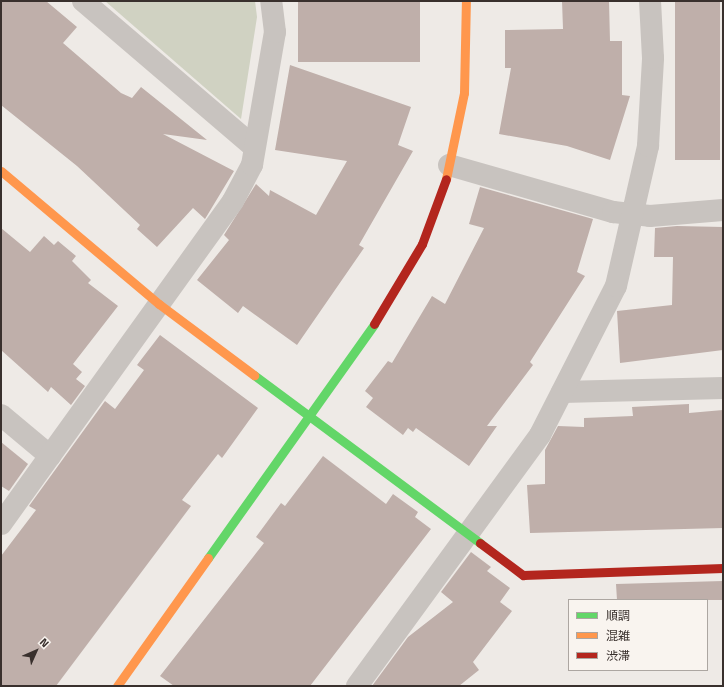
<!DOCTYPE html>
<html>
<head>
<meta charset="utf-8">
<style>
  body { margin:0 }
  #map { position:relative; width:724px; height:687px; overflow:hidden; background:#eeeae6; font-family:"Titillium Web","Noto Sans JP",sans-serif }
  div>[style] { position:absolute }
  .green>* { inset:0; background:#d0d2c2 }
  .building>* { inset:0; background:#bfafaa; transform-origin:0 0 }
  .street>* { height:22px; margin:-11px; padding:0 11px; transform-origin:11px; border-radius:11px; background:#c8c3bf }
  .fast>* { height:9px; margin:-4.5px; padding:0 4.5px; transform-origin:4.5px; border-radius:4.5px; background:#63d668 }
  .slow>* { height:9px; margin:-4.5px; padding:0 4.5px; transform-origin:4.5px; border-radius:4.5px; background:#ff974d }
  .jam>* { height:9px; margin:-4.5px; padding:0 4.5px; transform-origin:4.5px; border-radius:4.5px; background:#b3261e }
  span { translate:-50% -50%; white-space:nowrap; text-align:center; line-height:1.15; -webkit-text-stroke:4px #f9f4ef; paint-order:stroke }
  .frame { position:absolute; inset:0; border:2px solid #39302d; pointer-events:none }
  .legend { position:absolute; left:568px; top:599px; width:140px; height:72px; box-sizing:border-box; background:#f9f4ef; border:1px solid #aca6a1; margin:0; padding:5px 7px; list-style:none; font-size:12px; color:#39302d }
  .legend li { display:flex; align-items:center; gap:8px; height:20px }
  .legend b { width:20px; border:1px solid #aca6a1 }
  .north { position:absolute; left:16px; top:631px; width:40px; height:40px; -webkit-text-stroke:3px #f9f4ef; paint-order:stroke; rotate:45deg; font-size:11px; font-weight:700; line-height:16px; text-align:center; color:#39302d }
  .north::after { content:''; display:block; margin:auto; width:14px; height:18px; background:#39302d; clip-path:polygon(50% 0,100% 100%,50% 72%,0 100%) }
</style>
</head>
<body>
<div id="map">
  <div class="green">
    <div style="clip-path:polygon(105px 1px,255px 1px,257px 17px,241px 119px)"></div>
  </div>
  <div class="building">
    <div style="clip-path:polygon(1px 1px,46px 1px,77px 27px,63px 43px,121px 93px,132px 98px,141px 87px,207px 140px,163px 134px,234px 171px,205px 219px,193px 208px,157px 247px,137px 229px,140px 225px,77px 166px,1px 105px)"></div>
    <div style="left:298px;top:1px;width:122px;height:61px"></div>
    <div style="clip-path:polygon(562px 1px,609px 1px,610px 41px,622px 41px,622px 95px,630px 96px,610px 160px,567px 146px,499px 134px,511px 68px,505px 68px,505px 30px,563px 29px)"></div>
    <div style="left:675px;top:1px;width:45px;height:159px"></div>
    <div style="clip-path:polygon(290px 65px,411px 107px,398px 145px,413px 151px,359px 245px,364px 248px,297px 345px,243px 306px,238px 313px,197px 280px,229px 240px,224px 235px,256px 184px,269px 196px,270px 190px,316px 215px,347px 161px,275px 150px)"></div>
    <div style="clip-path:polygon(480px 187px,593px 219px,577px 272px,585px 276px,530px 362px,533px 365px,487px 426px,497px 426px,469px 466px,416px 428px,413px 432px,408px 428px,403px 435px,366px 407px,373px 398px,365px 391px,388px 361px,392px 363px,432px 296px,445px 304px,484px 228px,469px 224px)"></div>
    <div style="clip-path:polygon(677px 226px,723px 227px,723px 350px,620px 363px,617px 311px,672px 305px,673px 257px,654px 257px,655px 228px)"></div>
    <div style="clip-path:polygon(1px 228px,30px 252px,44px 236px,54px 245px,58px 241px,76px 256px,72px 261px,91px 280px,88px 283px,118px 306px,73px 364px,82px 372px,76px 379px,85px 386px,71px 405px,51px 387px,48px 392px,1px 350px)"></div>
    <div style="clip-path:polygon(160px 335px,258px 408px,222px 458px,218px 454px,182px 500px,191px 506px,56px 686px,1px 686px,1px 556px,36px 510px,29px 506px,105px 401px,115px 409px,144px 370px,137px 365px)"></div>
    <div style="clip-path:polygon(689px 404px,689px 413px,723px 410px,723px 528px,530px 533px,527px 485px,545px 484px,545px 450px,558px 426px,584px 427px,584px 418px,633px 416px,632px 407px)"></div>
    <div style="clip-path:polygon(1px 442px,28px 464px,9px 491px,1px 486px)"></div>
    <div style="clip-path:polygon(323px 456px,386px 504px,393px 494px,418px 512px,415px 517px,431px 529px,310px 686px,174px 686px,160px 676px,264px 543px,256px 537px,281px 503px,285px 506px)"></div>
    <div style="clip-path:polygon(471px 552px,491px 567px,487px 571px,510px 588px,500px 602px,512px 611px,473px 662px,479px 670px,459px 686px,372px 686px,408px 637px,453px 602px,441px 592px)"></div>
    <div style="clip-path:polygon(723px 581px,723px 600px,617px 600px,616px 584px)"></div>
  </div>
  <div class="street">
    <div style="left:83px;top:1px;width:225px;rotate:40.5deg"></div>
    <div style="left:449px;top:165px;width:171px;rotate:16deg"></div>
    <div style="left:613px;top:212px;width:37px;rotate:6deg"></div>
    <div style="left:650px;top:216px;width:73px;rotate:-4.7deg"></div>
    <div style="left:562px;top:392px;width:161px;rotate:-1.4deg"></div>
    <div style="left:1px;top:415px;width:64px;rotate:39.9deg"></div>
    <div style="left:1px;top:524px;width:398px;rotate:-54.3deg"></div>
    <div style="left:233px;top:201px;width:41px;rotate:-62.2deg"></div>
    <div style="left:252px;top:165px;width:135px;rotate:-80.2deg"></div>
    <div style="left:275px;top:32px;width:31px;rotate:-97deg"></div>
    <div style="left:357px;top:686px;width:311px;rotate:-53.9deg"></div>
    <div style="left:540px;top:435px;width:167px;rotate:-63deg"></div>
    <div style="left:616px;top:286px;width:144px;rotate:-77.1deg"></div>
    <div style="left:648px;top:146px;width:88px;rotate:-86.7deg"></div>
    <div style="left:653px;top:58px;width:57px;rotate:-93deg"></div>
  </div>
  <div class="fast">
    <div style="left:254px;top:375px;width:282px;rotate:36.6deg"></div>
    <div style="left:208px;top:558px;width:287px;rotate:-54.6deg"></div>
  </div>
  <div class="slow">
    <div style="left:1px;top:171px;width:207px;rotate:40.1deg"></div>
    <div style="left:159px;top:304px;width:119px;rotate:36.8deg"></div>
    <div style="left:446px;top:179px;width:88px;rotate:-78.2deg"></div>
    <div style="left:464px;top:93px;width:92px;rotate:-88.8deg"></div>
    <div style="left:117px;top:686px;width:157px;rotate:-54.6deg"></div>
  </div>
  <div class="jam">
    <div style="left:374px;top:324px;width:93px;rotate:-59deg"></div>
    <div style="left:422px;top:244px;width:69px;rotate:-69.7deg"></div>
    <div style="left:480px;top:543px;width:54px;rotate:36.7deg"></div>
    <div style="left:523px;top:575px;width:200px;rotate:-2deg"></div>
  </div>
  <div class="frame"></div>
  <ul class="legend">
  <li><b style="height:5px;background:#63d668"></b>順調</li>
  <li><b style="height:5px;background:#ff974d"></b>混雑</li>
  <li><b style="height:5px;background:#b3261e"></b>渋滞</li>
  </ul>
  <div class="north">N</div>
</div>
</body>
</html>
